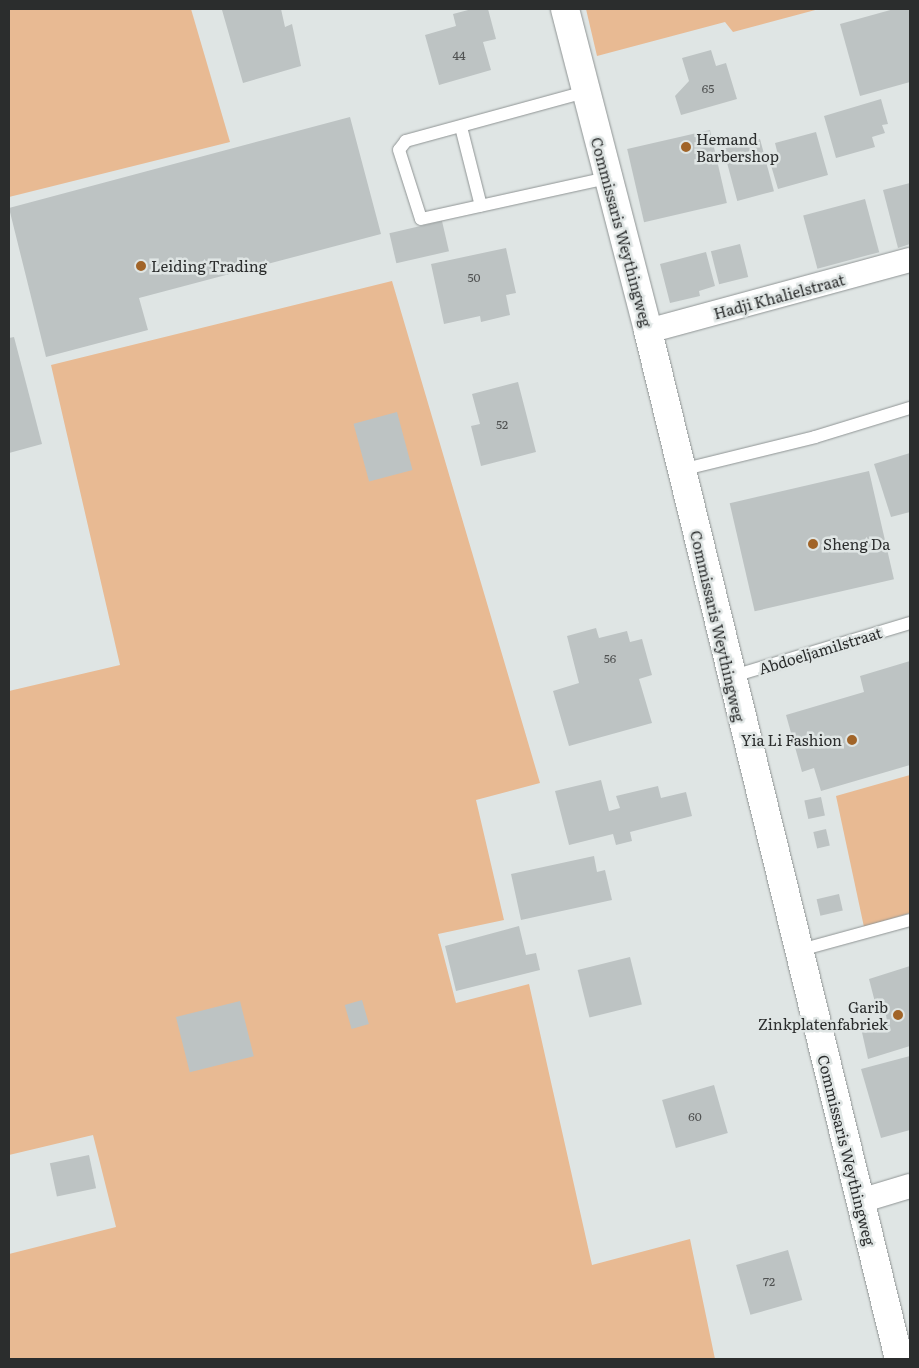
<!DOCTYPE html>
<html>
<head>
<meta charset="utf-8">
<style>
  body { margin:0 }
  #map { position:relative; width:919px; height:1368px; overflow:hidden; background:#dfe5e4; font-family:Literata,serif }
  div>[style] { position:absolute }
  .green>* { inset:0; background:#e8ba93 }
  .building>* { inset:0; background:#bdc3c3; transform-origin:0 0 }
  .roads { filter:drop-shadow(0 0 1px #8f9494) drop-shadow(0 0 1px #8f9494) }
  .lane>* { height:12px; margin:-6px; padding:0 6px; transform-origin:6px; border-radius:6px; background:#fff }
  .street>* { height:24px; margin:-12px; padding:0 12px; transform-origin:12px; border-radius:12px; background:#fff }
  .secondary>* { height:28px; margin:-14px; padding:0 14px; transform-origin:14px; border-radius:14px; background:#fff }
  .dots>* { width:14px; height:14px; translate:-50% -50%; box-sizing:border-box; border:2px solid #dfe5e4; border-radius:50% }
  span { translate:-50% -50%; white-space:nowrap; text-align:center; line-height:1.15; -webkit-text-stroke:5px #dfe5e4; paint-order:stroke }
  .number-label { font-size:12px; color:#505252 }
  .number-label span { -webkit-text-stroke-width:0 }
  .poi-label { font-size:15px; color:#2b2d2d }
  .left { translate:0 -50%; text-align:left }
  .right { translate:-100% -50%; text-align:right }
  .street-label { font-size:15px; color:#2b2d2d }
  .frame { position:absolute; inset:0; border:10px solid #2b2d2d; pointer-events:none }
</style>
</head>
<body>
<div id="map">
  <div class="green">
    <div style="clip-path:polygon(9px 9px,191px 9px,230px 142px,9px 197px)"></div>
    <div style="clip-path:polygon(586px 9px,819px 9px,733px 32px,725px 22px,597px 56px)"></div>
    <div style="clip-path:polygon(392px 281px,540px 783px,476px 800px,504px 920px,438px 934px,456px 1003px,529px 984px,592px 1265px,690px 1239px,715px 1359px,9px 1359px,9px 1254px,116px 1227px,93px 1135px,9px 1155px,9px 691px,120px 665px,51px 365px)"></div>
    <div style="clip-path:polygon(910px 775px,910px 913px,864px 927px,836px 796px)"></div>
  </div>
  <div class="building">
    <div style="clip-path:polygon(281px 9px,285px 27px,292px 24px,301px 66px,243px 83px,222px 10px)"></div>
    <div style="clip-path:polygon(472px 9px,488px 9px,496px 39px,483px 42px,491px 70px,439px 85px,425px 35px,456px 26px,453px 14px)"></div>
    <div style="clip-path:polygon(894px 9px,910px 9px,910px 82px,860px 96px,840px 24px)"></div>
    <div style="clip-path:polygon(711px 50px,716px 66px,726px 63px,737px 99px,681px 115px,675px 96px,689px 81px,682px 58px)"></div>
    <div style="clip-path:polygon(881px 99px,888px 124px,882px 125px,885px 133px,872px 137px,875px 147px,836px 158px,824px 116px)"></div>
    <div style="clip-path:polygon(350px 117px,381px 234px,139px 298px,148px 330px,46px 357px,9px 208px)"></div>
    <div style="left:710px;top:130px;width:75px;height:85px;rotate:77deg"></div>
    <div style="clip-path:polygon(816px 132px,828px 175px,778px 189px,770px 162px,779px 159px,775px 143px)"></div>
    <div style="left:760px;top:139px;width:54px;height:38px;rotate:75deg"></div>
    <div style="clip-path:polygon(910px 183px,910px 244px,898px 248px,883px 190px)"></div>
    <div style="left:865px;top:199px;width:55px;height:64px;rotate:75deg"></div>
    <div style="left:442px;top:221px;width:31px;height:54px;rotate:77deg"></div>
    <div style="left:740px;top:244px;width:34px;height:30px;rotate:76deg"></div>
    <div style="clip-path:polygon(506px 248px,516px 293px,506px 295px,510px 315px,481px 322px,480px 316px,444px 324px,431px 264px)"></div>
    <div style="clip-path:polygon(706px 252px,715px 286px,699px 291px,700px 296px,670px 303px,660px 264px)"></div>
    <div style="clip-path:polygon(14px 337px,42px 444px,9px 453px,9px 338px)"></div>
    <div style="clip-path:polygon(518px 382px,536px 452px,481px 466px,471px 426px,480px 424px,472px 394px)"></div>
    <div style="left:397px;top:412px;width:60px;height:45px;rotate:75deg"></div>
    <div style="clip-path:polygon(910px 453px,910px 512px,891px 517px,874px 464px)"></div>
    <div style="left:869px;top:471px;width:111px;height:143px;rotate:77deg"></div>
    <div style="clip-path:polygon(596px 628px,599px 638px,627px 631px,630px 642px,642px 639px,652px 675px,639px 679px,652px 723px,569px 746px,553px 691px,579px 683px,567px 636px)"></div>
    <div style="clip-path:polygon(910px 661px,910px 765px,821px 791px,814px 768px,802px 772px,786px 715px,864px 692px,860px 676px)"></div>
    <div style="clip-path:polygon(601px 780px,609px 811px,620px 808px,616px 796px,658px 786px,661px 798px,686px 792px,692px 816px,630px 832px,632px 841px,616px 845px,613px 834px,569px 845px,555px 791px)"></div>
    <div style="left:821px;top:797px;width:19px;height:17px;rotate:78deg"></div>
    <div style="left:826px;top:829px;width:17px;height:13px;rotate:77deg"></div>
    <div style="clip-path:polygon(594px 856px,597px 872px,605px 870px,612px 900px,521px 920px,511px 874px)"></div>
    <div style="left:839px;top:894px;width:17px;height:23px;rotate:77deg"></div>
    <div style="clip-path:polygon(519px 926px,526px 955px,536px 953px,540px 970px,456px 991px,445px 946px)"></div>
    <div style="left:630px;top:957px;width:49px;height:54px;rotate:76deg"></div>
    <div style="clip-path:polygon(910px 966px,910px 1046px,868px 1059px,861px 1028px,887px 1021px,885px 1009px,877px 1010px,869px 979px)"></div>
    <div style="left:362px;top:1000px;width:25px;height:18px;rotate:74deg"></div>
    <div style="left:240px;top:1001px;width:57px;height:66px;rotate:76deg"></div>
    <div style="clip-path:polygon(910px 1056px,910px 1130px,881px 1138px,861px 1069px)"></div>
    <div style="left:714px;top:1085px;width:50px;height:54px;rotate:74deg"></div>
    <div style="left:89px;top:1155px;width:34px;height:40px;rotate:78deg"></div>
    <div style="left:788px;top:1250px;width:52px;height:54px;rotate:74deg"></div>
  </div>
  <div class="roads">
    <div class="lane">
      <div style="left:585px;top:92px;width:186px;rotate:164.7deg"></div>
      <div style="left:406px;top:141px;width:11px;rotate:128deg"></div>
      <div style="left:399px;top:150px;width:72px;rotate:72.3deg"></div>
      <div style="left:421px;top:219px;width:190px;rotate:-12.4deg"></div>
      <div style="left:461px;top:127px;width:81px;rotate:75.8deg"></div>
      <div style="left:681px;top:470px;width:138px;rotate:-13.8deg"></div>
      <div style="left:815px;top:437px;width:99px;rotate:-17deg"></div>
      <div style="left:730px;top:677px;width:188px;rotate:-16.7deg"></div>
      <div style="left:797px;top:951px;width:117px;rotate:-15.3deg"></div>
    </div>
    <div class="street">
      <div style="left:648px;top:331px;width:271px;rotate:-15.2deg"></div>
      <div style="left:860px;top:1201px;width:52px;rotate:-16.7deg"></div>
    </div>
    <div class="secondary">
      <div style="left:565px;top:9px;width:333px;rotate:75.5deg"></div>
      <div style="left:648px;top:331px;width:1058px;rotate:76.28deg"></div>
    </div>
  </div>
  <div class="dots">
    <div style="left:686px;top:147px;background:#a16428"></div>
    <div style="left:141px;top:266px;background:#a16428"></div>
    <div style="left:813px;top:544px;background:#a16428"></div>
    <div style="left:852px;top:740px;background:#a16428"></div>
    <div style="left:898px;top:1015px;background:#a16428"></div>
  </div>
  <div class="number-label">
    <span style="left:459px;top:56px">44</span>
    <span style="left:708px;top:89px">65</span>
    <span style="left:474px;top:278px">50</span>
    <span style="left:502px;top:425px">52</span>
    <span style="left:610px;top:659px">56</span>
    <span style="left:695px;top:1117px">60</span>
    <span style="left:769px;top:1282px">72</span>
  </div>
  <div class="poi-label">
    <span class="left" style="left:696px;top:147px">Hemand<br>Barbershop</span>
    <span class="left" style="left:151px;top:266px">Leiding Trading</span>
    <span class="left" style="left:823px;top:544px">Sheng Da</span>
    <span class="right" style="left:842px;top:740px">Yia Li Fashion</span>
    <span class="right" style="left:888px;top:1015px">Garib<br>Zinkplatenfabriek</span>
  </div>
  <div class="street-label">
    <span style="left:622px;top:232px;rotate:75deg">Commissaris Weythingweg</span>
    <span style="left:779px;top:296px;rotate:-15deg">Hadji Khalielstraat</span>
    <span style="left:718px;top:626px;rotate:77deg">Commissaris Weythingweg</span>
    <span style="left:820px;top:650px;rotate:-17deg">Abdoeljamilstraat</span>
    <span style="left:847px;top:1150px;rotate:76deg">Commissaris Weythingweg</span>
  </div>
  <div class="frame"></div>
</div>
</body>
</html>
